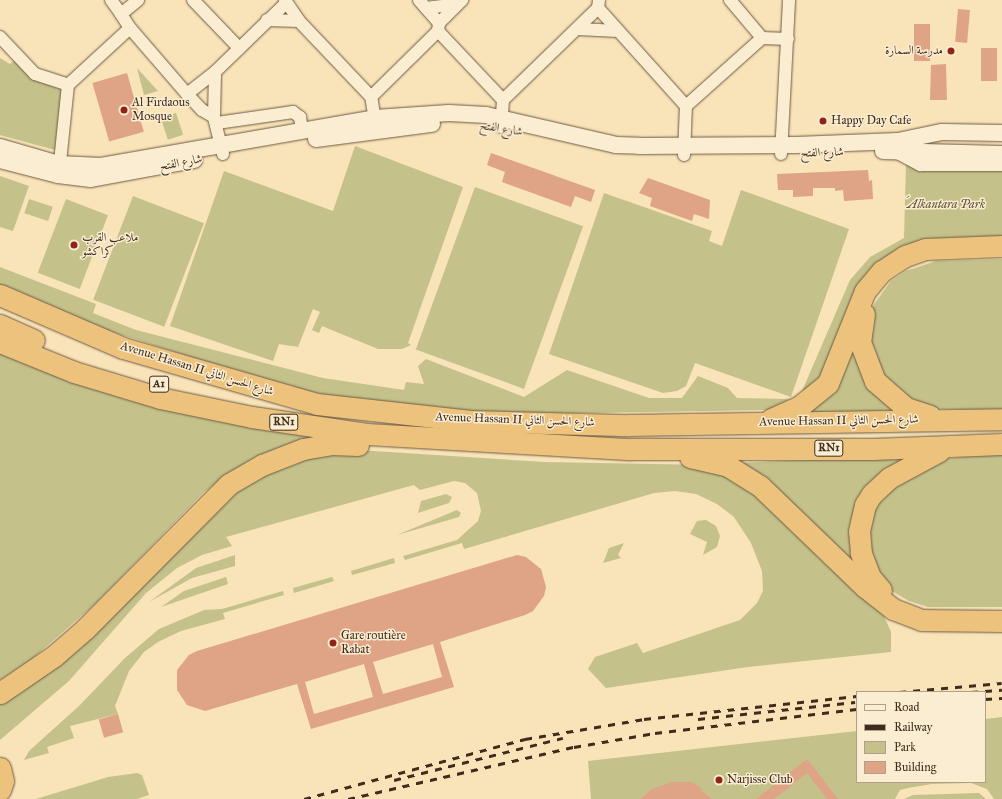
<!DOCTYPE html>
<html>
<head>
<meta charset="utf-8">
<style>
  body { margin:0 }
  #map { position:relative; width:1002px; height:799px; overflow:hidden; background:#f9e3b8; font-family:"IM FELL Great Primer",Amiri,serif }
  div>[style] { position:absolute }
  .green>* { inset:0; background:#c4c28a; transform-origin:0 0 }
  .building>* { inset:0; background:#dfa385; transform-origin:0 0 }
  .roads { filter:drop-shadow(0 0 1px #6e5a44) drop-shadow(0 0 1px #6e5a44) }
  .street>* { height:12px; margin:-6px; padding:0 6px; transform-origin:6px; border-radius:6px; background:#fbedd1 }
  .secondary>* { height:16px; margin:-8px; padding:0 8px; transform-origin:8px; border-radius:8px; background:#fbedd1 }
  .highway>* { height:21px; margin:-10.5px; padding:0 10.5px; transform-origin:10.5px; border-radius:10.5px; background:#ecc27c }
  .rail>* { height:3px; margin-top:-1.5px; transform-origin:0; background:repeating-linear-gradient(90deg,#3f2c1d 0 7px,transparent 0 14px) }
  .dots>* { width:11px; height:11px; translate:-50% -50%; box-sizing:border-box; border:2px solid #fbedd1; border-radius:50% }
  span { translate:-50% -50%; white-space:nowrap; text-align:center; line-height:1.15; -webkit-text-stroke:3px #fbedd1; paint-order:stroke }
  .shield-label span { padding:1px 3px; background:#fbedd1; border:1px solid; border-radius:3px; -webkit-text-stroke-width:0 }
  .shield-label { font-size:11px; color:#3f2c1d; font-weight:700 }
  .poi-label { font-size:12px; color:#3f2c1d }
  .right { translate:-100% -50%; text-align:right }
  .left { translate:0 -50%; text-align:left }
  .street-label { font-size:12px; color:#3f2c1d }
  .park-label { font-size:12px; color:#605238; font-style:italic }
  .legend { position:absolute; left:856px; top:691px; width:130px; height:92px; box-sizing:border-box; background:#fbedd1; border:1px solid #b0a089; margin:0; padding:5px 7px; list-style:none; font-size:12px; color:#3f2c1d }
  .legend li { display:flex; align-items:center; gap:8px; height:20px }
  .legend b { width:20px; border:1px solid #b0a089 }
</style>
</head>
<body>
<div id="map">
  <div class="green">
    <div style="clip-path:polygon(0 58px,10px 64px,15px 60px,32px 78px,62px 90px,55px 150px,0 135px)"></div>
    <div style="clip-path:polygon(137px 68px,158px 91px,144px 95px)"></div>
    <div style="left:176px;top:113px;width:23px;height:16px;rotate:72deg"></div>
    <div style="clip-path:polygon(355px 146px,463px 187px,408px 343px,411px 345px,402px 349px,378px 349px,322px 326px,319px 333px,312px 330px,320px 312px,313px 309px,298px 347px,279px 344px,273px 361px,170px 326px,224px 171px,333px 211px)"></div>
    <div style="clip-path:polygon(906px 164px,1002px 170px,1002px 240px,904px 249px,823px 378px,799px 398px,850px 280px,870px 257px,904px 238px)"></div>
    <div style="clip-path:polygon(0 176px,29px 186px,13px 231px,0 227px)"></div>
    <div style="left:475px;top:187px;width:115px;height:173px;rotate:20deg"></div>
    <div style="clip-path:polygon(741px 190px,849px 229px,791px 397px,695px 363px,686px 386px,677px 391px,663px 393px,549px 354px,604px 193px,712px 231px,709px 241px,722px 246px)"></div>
    <div style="left:133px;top:196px;width:76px;height:111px;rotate:21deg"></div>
    <div style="left:29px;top:199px;width:25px;height:15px;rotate:18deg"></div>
    <div style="left:66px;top:199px;width:45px;height:79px;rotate:21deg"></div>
    <div style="clip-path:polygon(1002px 259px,1002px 412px,923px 408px,873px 370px,868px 317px,875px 303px,891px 281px,906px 271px,936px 261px)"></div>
    <div style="clip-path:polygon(0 267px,96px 304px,93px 313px,136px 330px,323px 378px,404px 390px,406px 382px,424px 384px,418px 366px,426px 359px,524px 397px,567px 370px,649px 398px,682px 398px,698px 376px,728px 388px,737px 398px,790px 399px,770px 410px,531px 414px,460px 411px,328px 396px,293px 390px,88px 324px,0 286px)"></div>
    <div style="clip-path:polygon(851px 342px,909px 415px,797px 416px)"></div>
    <div style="clip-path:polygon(0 351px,124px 399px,318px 438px,235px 470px,204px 492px,96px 603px,32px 659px,0 680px)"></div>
    <div style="clip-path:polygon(358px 450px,545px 462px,709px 465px,732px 474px,884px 616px,891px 632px,891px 652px,748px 667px,606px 688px,588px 669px,595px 657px,637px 643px,643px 653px,740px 620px,757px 603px,763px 591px,762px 571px,751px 543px,734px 517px,717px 504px,696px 494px,675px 491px,654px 493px,464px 549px,462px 543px,405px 560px,403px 556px,457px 540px,478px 521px,481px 511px,477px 493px,465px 483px,454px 481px,420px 490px,414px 485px,226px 537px,232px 546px,202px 555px,177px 568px,146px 593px,69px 681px,0 740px,0 702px,223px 497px,289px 460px)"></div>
    <div style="clip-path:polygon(1002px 454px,1002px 607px,928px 607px,909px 601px,890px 590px,881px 581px,864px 534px,866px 523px,884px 489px,940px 459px)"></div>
    <div style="clip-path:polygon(907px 456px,877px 481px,857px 565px,732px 463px)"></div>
    <div style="clip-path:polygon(446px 494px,452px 497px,449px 503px,418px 513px,421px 501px)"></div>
    <div style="clip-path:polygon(457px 510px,461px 513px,459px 517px,397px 535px)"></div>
    <div style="clip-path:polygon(706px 520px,716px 526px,720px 536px,717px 547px,703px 555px,707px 542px,690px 534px,697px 521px)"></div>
    <div style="clip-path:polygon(624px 543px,618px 555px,621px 558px,603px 563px,609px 548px)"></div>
    <div style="clip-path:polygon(235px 555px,235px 566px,192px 578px,149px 602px,196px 568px)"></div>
    <div style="clip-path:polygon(394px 558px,395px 563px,352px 575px,351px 571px)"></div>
    <div style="clip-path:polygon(226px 577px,228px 584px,161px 607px,184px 591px)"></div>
    <div style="clip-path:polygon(332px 577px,334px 581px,294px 593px,293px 588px)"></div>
    <div style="clip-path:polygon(283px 591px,284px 595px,223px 613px,225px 619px,181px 631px,158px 642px,144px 652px,129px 671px,115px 706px,118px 714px,70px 726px,74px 738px,47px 747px,49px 753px,24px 760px,29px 751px,79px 706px,125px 658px,159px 629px,204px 610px,222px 609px)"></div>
    <div style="clip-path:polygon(1002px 717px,1002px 799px,994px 799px,987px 789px,971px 783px,932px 784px,908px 788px,900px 790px,895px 799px,591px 799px,588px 761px,857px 731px,857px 782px,985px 782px,985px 719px)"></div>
    <div style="clip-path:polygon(137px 773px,142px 775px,149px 795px,137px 799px,36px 799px,108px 777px)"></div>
    <div style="clip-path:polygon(979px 793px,986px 799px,904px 799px,913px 795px)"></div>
  </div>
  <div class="building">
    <div style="left:958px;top:9px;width:12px;height:33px;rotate:5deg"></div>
    <div style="left:914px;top:24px;width:16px;height:37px"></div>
    <div style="left:981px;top:48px;width:16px;height:33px"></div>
    <div style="clip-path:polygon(946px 64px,947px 100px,930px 100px,931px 65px)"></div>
    <div style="left:127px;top:73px;width:61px;height:36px;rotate:74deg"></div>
    <div style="clip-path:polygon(491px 153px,595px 190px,591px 202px,575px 196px,571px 207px,502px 182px,505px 172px,487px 165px)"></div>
    <div style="clip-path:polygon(868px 170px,869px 181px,872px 180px,873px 199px,844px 201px,843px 190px,835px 191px,835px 188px,813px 188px,813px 196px,793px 197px,793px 190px,778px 190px,777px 174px)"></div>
    <div style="clip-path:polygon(648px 178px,710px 200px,709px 219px,694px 214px,692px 221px,650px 206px,652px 198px,639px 193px)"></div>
    <div style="clip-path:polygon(evenodd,517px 555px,526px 557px,541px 569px,546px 587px,544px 596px,533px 611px,525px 615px,440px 642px,454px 687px,311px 729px,297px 684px,205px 711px,187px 705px,177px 690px,177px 670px,189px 655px,197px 651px,517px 555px,433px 644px,442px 677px,383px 694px,373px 662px,433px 644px,517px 555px,364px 664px,373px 697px,314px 714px,305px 682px,364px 664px)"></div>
    <div style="left:118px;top:714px;width:19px;height:20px;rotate:74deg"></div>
    <div style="clip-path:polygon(807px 759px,838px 799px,827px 799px,807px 773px,774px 799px,756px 799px)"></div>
    <div style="clip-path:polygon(671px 782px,691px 782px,702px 788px,701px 791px,713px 799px,640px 799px,652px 789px)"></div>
  </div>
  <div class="roads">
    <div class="street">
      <div style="left:111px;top:0;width:17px;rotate:54deg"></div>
      <div style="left:193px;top:0;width:66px;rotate:46.2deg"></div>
      <div style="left:285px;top:0;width:25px;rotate:56deg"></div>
      <div style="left:299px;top:21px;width:105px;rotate:46.5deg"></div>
      <div style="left:419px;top:0;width:30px;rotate:49deg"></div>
      <div style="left:439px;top:23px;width:8px;rotate:97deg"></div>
      <div style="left:438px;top:31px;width:95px;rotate:46.7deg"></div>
      <div style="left:503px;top:100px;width:27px;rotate:94deg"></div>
      <div style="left:599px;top:0;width:8px;rotate:97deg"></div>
      <div style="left:598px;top:8px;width:132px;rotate:48.1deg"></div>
      <div style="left:730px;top:0;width:50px;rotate:49.9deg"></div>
      <div style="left:762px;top:38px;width:26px;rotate:2deg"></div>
      <div style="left:426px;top:8px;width:31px;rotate:-7deg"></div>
      <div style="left:267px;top:20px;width:32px;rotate:2deg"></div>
      <div style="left:439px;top:23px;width:33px;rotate:-45deg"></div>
      <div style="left:130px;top:28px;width:87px;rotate:49.2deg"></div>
      <div style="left:187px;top:94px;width:22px;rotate:47deg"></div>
      <div style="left:202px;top:110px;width:14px;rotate:30deg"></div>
      <div style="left:578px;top:29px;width:40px;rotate:2.9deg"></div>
      <div style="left:0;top:37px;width:51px;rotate:46.6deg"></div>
      <div style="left:35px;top:74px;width:35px;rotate:18deg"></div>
      <div style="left:68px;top:85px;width:84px;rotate:-42.6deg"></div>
      <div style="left:130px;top:28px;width:17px;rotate:-123deg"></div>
      <div style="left:121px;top:14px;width:22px;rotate:-39deg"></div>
      <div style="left:187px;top:94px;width:36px;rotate:-38deg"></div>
      <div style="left:503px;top:100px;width:132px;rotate:-44.1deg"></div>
      <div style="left:217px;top:123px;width:77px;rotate:-8.2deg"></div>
      <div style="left:293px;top:112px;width:9px;rotate:36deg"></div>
      <div style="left:300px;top:117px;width:13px;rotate:81deg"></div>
      <div style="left:376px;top:127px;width:30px;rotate:-99deg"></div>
      <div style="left:371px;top:97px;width:94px;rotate:-44.6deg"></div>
      <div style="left:223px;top:154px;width:38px;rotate:-104deg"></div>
      <div style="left:214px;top:117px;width:45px;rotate:-88.7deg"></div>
      <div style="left:215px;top:72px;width:98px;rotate:-44.2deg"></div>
      <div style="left:781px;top:154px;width:154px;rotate:-87deg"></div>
      <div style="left:684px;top:155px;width:49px;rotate:-87.7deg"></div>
      <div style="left:686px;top:106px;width:102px;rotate:-41.8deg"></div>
      <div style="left:59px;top:172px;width:87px;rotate:-84.1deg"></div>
    </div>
    <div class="secondary">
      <div style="left:316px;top:139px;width:117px;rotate:-7.4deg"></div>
      <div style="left:0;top:147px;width:61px;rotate:16.1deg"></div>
      <div style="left:59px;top:164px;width:42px;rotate:2.7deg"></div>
      <div style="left:101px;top:166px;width:278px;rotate:-9.9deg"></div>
      <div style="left:375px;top:118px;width:74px;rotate:-3.9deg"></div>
      <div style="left:449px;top:113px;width:37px;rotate:3deg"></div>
      <div style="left:486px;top:115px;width:133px;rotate:13deg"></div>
      <div style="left:616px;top:145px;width:23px;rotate:2deg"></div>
      <div style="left:639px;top:146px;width:157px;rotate:-0.4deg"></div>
      <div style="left:796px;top:145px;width:102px;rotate:-2.2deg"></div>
      <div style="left:898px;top:141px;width:45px;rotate:-11.6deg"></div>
      <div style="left:942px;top:132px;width:60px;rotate:1deg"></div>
      <div style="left:883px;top:151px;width:119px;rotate:1.4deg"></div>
      <div style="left:898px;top:151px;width:26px;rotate:28deg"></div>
      <div style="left:921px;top:163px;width:81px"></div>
      <div style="left:0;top:160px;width:60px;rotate:14.5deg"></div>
      <div style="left:58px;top:175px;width:33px;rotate:7deg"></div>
      <div style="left:91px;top:179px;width:105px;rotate:-10.5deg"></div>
    </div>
    <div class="highway">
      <div style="left:0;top:295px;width:134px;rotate:23.3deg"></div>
      <div style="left:123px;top:348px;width:202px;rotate:16.1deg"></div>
      <div style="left:317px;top:404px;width:155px;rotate:6.3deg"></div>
      <div style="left:471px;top:421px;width:158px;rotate:1.5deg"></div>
      <div style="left:629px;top:425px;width:373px;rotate:-0.9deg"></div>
      <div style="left:864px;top:314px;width:28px;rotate:98deg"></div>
      <div style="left:860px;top:342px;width:42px;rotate:69deg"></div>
      <div style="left:875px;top:381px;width:41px;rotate:41.1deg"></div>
      <div style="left:906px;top:408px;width:25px;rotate:18deg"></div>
      <div style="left:0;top:325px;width:37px;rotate:24deg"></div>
      <div style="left:0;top:342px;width:80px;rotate:22.1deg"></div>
      <div style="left:74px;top:372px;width:90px;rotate:16.8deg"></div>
      <div style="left:160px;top:398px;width:94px;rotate:11.7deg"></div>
      <div style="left:252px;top:417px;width:116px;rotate:8.4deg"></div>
      <div style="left:367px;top:434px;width:264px;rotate:3.3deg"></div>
      <div style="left:631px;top:449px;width:242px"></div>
      <div style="left:873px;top:449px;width:129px;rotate:-2.2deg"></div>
      <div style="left:771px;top:419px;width:32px;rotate:-24deg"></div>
      <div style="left:800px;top:406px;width:36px;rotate:-39deg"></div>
      <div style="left:828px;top:383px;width:99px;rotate:-68.1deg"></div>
      <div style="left:865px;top:291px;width:26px;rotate:-50deg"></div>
      <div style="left:882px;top:271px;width:27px;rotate:-33deg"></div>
      <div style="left:905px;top:256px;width:21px;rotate:-19deg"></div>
      <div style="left:925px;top:249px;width:77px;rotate:-2.2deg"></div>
      <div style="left:690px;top:457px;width:39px;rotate:13deg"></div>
      <div style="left:728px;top:466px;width:38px;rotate:32deg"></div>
      <div style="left:760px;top:486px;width:146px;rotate:43.9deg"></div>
      <div style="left:865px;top:587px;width:36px;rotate:38deg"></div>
      <div style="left:893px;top:609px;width:30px;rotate:21deg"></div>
      <div style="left:921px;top:620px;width:81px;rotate:0.7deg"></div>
      <div style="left:881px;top:590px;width:17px;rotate:-130deg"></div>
      <div style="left:870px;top:577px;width:26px;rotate:-111deg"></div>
      <div style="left:861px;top:553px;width:22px;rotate:-95deg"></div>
      <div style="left:859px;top:531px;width:27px;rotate:-77deg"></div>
      <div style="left:865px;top:505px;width:13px;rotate:-58deg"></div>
      <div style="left:872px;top:494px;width:23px;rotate:-43deg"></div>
      <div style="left:889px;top:478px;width:57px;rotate:-28.4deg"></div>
      <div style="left:0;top:693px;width:65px;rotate:-34.4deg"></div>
      <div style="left:54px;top:656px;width:41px;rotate:-41.1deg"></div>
      <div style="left:85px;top:629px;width:204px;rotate:-45.2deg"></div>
      <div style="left:229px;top:484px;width:38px;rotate:-30deg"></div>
      <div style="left:262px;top:465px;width:44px;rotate:-21.3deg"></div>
      <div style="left:303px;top:449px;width:27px;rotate:-10deg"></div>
      <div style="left:330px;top:444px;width:28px;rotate:2deg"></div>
      <div style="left:0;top:768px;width:13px;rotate:77deg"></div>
      <div style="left:3px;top:781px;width:9px;rotate:108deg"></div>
    </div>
  </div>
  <div class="rail">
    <div style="left:899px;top:692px;width:103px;rotate:-5deg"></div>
    <div style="left:971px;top:692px;width:31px;rotate:-4deg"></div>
    <div style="left:985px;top:699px;width:17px;rotate:-3deg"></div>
    <div style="left:698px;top:719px;width:158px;rotate:-6.2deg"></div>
    <div style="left:394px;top:780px;width:174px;rotate:-14deg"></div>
    <div style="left:304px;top:799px;width:229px;rotate:-15.2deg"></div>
    <div style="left:525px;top:739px;width:121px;rotate:-9.5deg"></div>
    <div style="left:644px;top:719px;width:214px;rotate:-6.2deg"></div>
    <div style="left:348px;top:799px;width:232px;rotate:-13deg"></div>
    <div style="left:574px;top:747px;width:82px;rotate:-9.8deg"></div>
    <div style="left:655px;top:733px;width:203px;rotate:-6.8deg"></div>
  </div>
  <div class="dots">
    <div style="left:951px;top:51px;background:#8f2418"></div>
    <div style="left:124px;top:110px;background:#8f2418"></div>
    <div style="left:823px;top:121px;background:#8f2418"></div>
    <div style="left:74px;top:245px;background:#8f2418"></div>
    <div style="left:333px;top:643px;background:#8f2418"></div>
    <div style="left:719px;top:780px;background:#8f2418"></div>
  </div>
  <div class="shield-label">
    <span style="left:159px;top:384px">A1</span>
    <span style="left:284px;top:422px">RN1</span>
    <span style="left:829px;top:448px">RN1</span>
  </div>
  <div class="poi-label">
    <span class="right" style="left:943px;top:51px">مدرسة السمارة</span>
    <span class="left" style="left:132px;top:110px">Al Firdaous<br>Mosque</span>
    <span class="left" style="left:831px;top:121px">Happy Day Cafe</span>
    <span class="left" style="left:82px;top:245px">ملاعب القرب<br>كراكشو</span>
    <span class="left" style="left:341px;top:643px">Gare routière<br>Rabat</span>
    <span class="left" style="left:727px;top:780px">Narjisse Club</span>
  </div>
  <div class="street-label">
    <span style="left:501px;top:129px;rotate:9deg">شارع الفتح</span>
    <span style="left:822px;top:153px;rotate:-2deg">شارع الفتح</span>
    <span style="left:181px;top:163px;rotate:-11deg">شارع الفتح</span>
    <span style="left:197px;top:369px;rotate:17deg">Avenue Hassan II شارع الحسن الثاني</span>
    <span style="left:515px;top:420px;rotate:2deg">Avenue Hassan II شارع الحسن الثاني</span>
    <span style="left:839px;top:421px;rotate:-1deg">Avenue Hassan II شارع الحسن الثاني</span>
  </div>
  <div class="park-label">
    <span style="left:946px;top:205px">َAlkantara Park</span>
  </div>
  <ul class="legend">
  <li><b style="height:5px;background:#fbedd1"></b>Road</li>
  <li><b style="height:5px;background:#3f2c1d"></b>Railway</li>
  <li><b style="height:11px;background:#c4c28a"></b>Park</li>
  <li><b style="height:11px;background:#dfa385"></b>Building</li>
  </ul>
</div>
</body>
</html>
